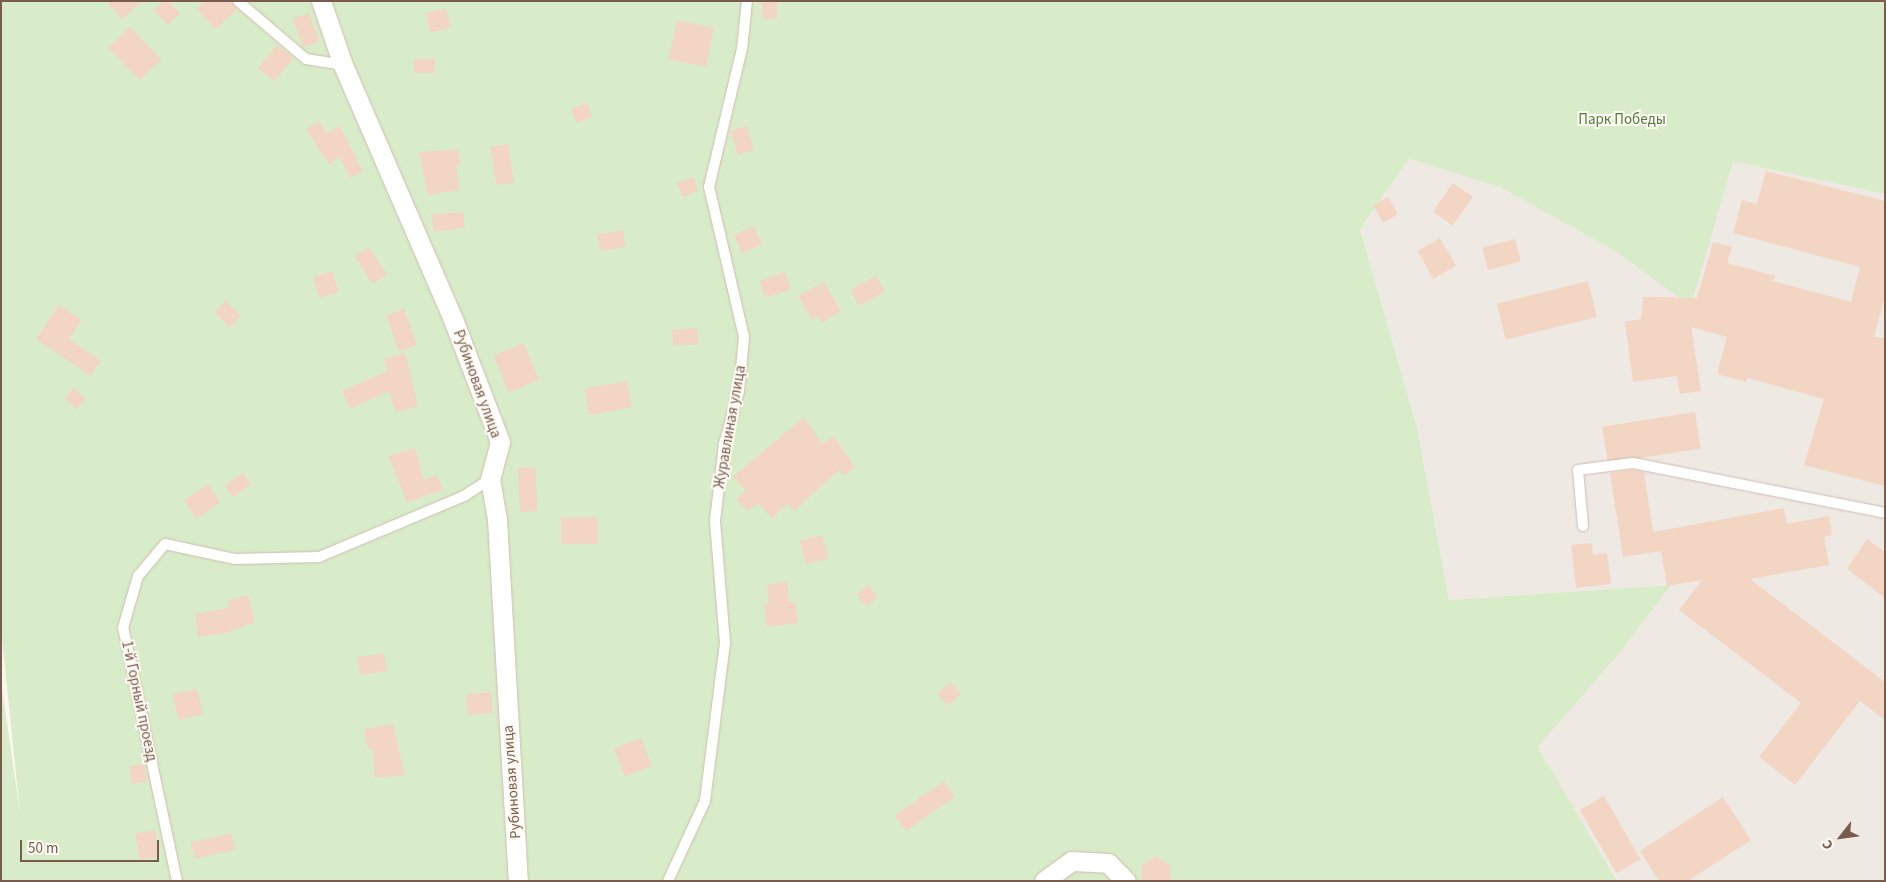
<!DOCTYPE html>
<html>
<head>
<meta charset="utf-8">
<style>
  body { margin:0 }
  #map { position:relative; width:1886px; height:882px; overflow:hidden; background:#fdf6ec; font-family:"Source Sans 3",sans-serif }
  div>[style] { position:absolute }
  .industrial>* { inset:0; background:#efe9e4 }
  .green>* { inset:0; background:#d8ecc9 }
  .building>* { inset:0; background:#f3d5c3; transform-origin:0 0 }
  .roads { filter:drop-shadow(0 0 1px #d1beb0) drop-shadow(0 0 1px #d1beb0) }
  .lane>* { height:10px; margin:-5px; padding:0 5px; transform-origin:5px; border-radius:5px; background:#fff }
  .street>* { height:19px; margin:-9.5px; padding:0 9.5px; transform-origin:9.5px; border-radius:9.5px; background:#fff }
  span { translate:-50% -50%; white-space:nowrap; text-align:center; line-height:1.15; -webkit-text-stroke:4px #fffaf3; paint-order:stroke }
  .park-label { font-size:15px; color:#537a41 }
  .street-label { font-size:15px; color:#7a5c4d }
  .frame { position:absolute; inset:0; border:2px solid #7a5c4d; pointer-events:none }
  .north { position:absolute; left:1816px; top:812px; width:50px; height:50px; -webkit-text-stroke:4px #fffaf3; paint-order:stroke; rotate:240deg; font-size:14px; font-weight:700; line-height:20px; text-align:center; color:#7a5c4d }
  .north::after { content:''; display:block; margin:auto; width:18px; height:22px; background:#7a5c4d; clip-path:polygon(50% 0,100% 100%,50% 72%,0 100%) }
  .scale { position:absolute; left:20px; top:840px; width:139px; height:22px; box-sizing:border-box; border:2px solid #7a5c4d; border-top:0; padding-left:6px; font-size:15px; line-height:18px; white-space:nowrap; color:#7a5c4d; -webkit-text-stroke:4px #fffaf3; paint-order:stroke }
</style>
</head>
<body>
<div id="map">
  <div class="industrial">
    <div style="clip-path:polygon(1409px 159px,1500px 187px,1615px 251px,1690px 305px,1733px 160px,1885px 194px,1885px 881px,1617px 881px,1538px 747px,1617px 656px,1670px 585px,1449px 600px,1417px 427px,1360px 229px)"></div>
  </div>
  <div class="green">
    <div style="clip-path:polygon(1px 1px,1885px 1px,1885px 194px,1733px 161px,1691px 306px,1615px 251px,1500px 187px,1409px 159px,1360px 229px,1417px 427px,1449px 600px,1671px 585px,1617px 656px,1538px 747px,1617px 881px,1132px 881px,1069px 855px,1033px 881px,1px 881px,1px 682px,20px 813px,1px 629px)"></div>
    <div style="clip-path:polygon(1073px 869px,1108px 870px,1117px 881px,1055px 881px)"></div>
  </div>
  <div class="building">
    <div style="clip-path:polygon(106px 1px,143px 1px,122px 19px)"></div>
    <div style="clip-path:polygon(163px 1px,168px 1px,180px 13px,168px 25px,154px 11px)"></div>
    <div style="clip-path:polygon(205px 1px,231px 1px,237px 9px,216px 29px,197px 9px)"></div>
    <div style="left:762px;top:1px;width:15px;height:18px"></div>
    <div style="left:446px;top:8px;width:20px;height:21px;rotate:75deg"></div>
    <div style="left:309px;top:13px;width:30px;height:17px;rotate:70deg"></div>
    <div style="left:677px;top:20px;width:38px;height:40px;rotate:12deg"></div>
    <div style="left:130px;top:27px;width:45px;height:30px;rotate:46deg"></div>
    <div style="left:277px;top:45px;width:21px;height:30px;rotate:39deg"></div>
    <div style="left:414px;top:59px;width:21px;height:14px"></div>
    <div style="left:587px;top:103px;width:15px;height:17px;rotate:70deg"></div>
    <div style="clip-path:polygon(319px 121px,327px 134px,340px 126px,363px 172px,350px 178px,340px 157px,329px 164px,306px 129px)"></div>
    <div style="left:747px;top:126px;width:25px;height:17px;rotate:74deg"></div>
    <div style="left:508px;top:144px;width:39px;height:18px;rotate:81deg"></div>
    <div style="clip-path:polygon(458px 149px,460px 165px,456px 165px,459px 190px,428px 195px,419px 152px)"></div>
    <div style="clip-path:polygon(1766px 171px,1885px 201px,1885px 296px,1874px 337px,1885px 338px,1885px 486px,1804px 465px,1824px 399px,1747px 378px,1746px 382px,1717px 374px,1727px 337px,1691px 327px,1701px 391px,1680px 394px,1677px 376px,1633px 382px,1625px 322px,1641px 319px,1643px 297px,1697px 298px,1713px 242px,1732px 247px,1727px 263px,1775px 276px,1773px 281px,1851px 302px,1860px 267px,1733px 233px,1742px 200px,1757px 204px)"></div>
    <div style="left:693px;top:177px;width:15px;height:17px;rotate:70deg"></div>
    <div style="left:1453px;top:183px;width:24px;height:35px;rotate:35deg"></div>
    <div style="left:1388px;top:197px;width:20px;height:17px;rotate:60deg"></div>
    <div style="clip-path:polygon(463px 212px,465px 227px,434px 232px,431px 214px)"></div>
    <div style="left:754px;top:226px;width:20px;height:22px;rotate:66deg"></div>
    <div style="left:623px;top:230px;width:17px;height:26px;rotate:80deg"></div>
    <div style="left:1440px;top:238px;width:32px;height:26px;rotate:60deg"></div>
    <div style="left:1515px;top:239px;width:23px;height:34px;rotate:75deg"></div>
    <div style="left:369px;top:247px;width:33px;height:17px;rotate:57deg"></div>
    <div style="left:332px;top:271px;width:22px;height:20px;rotate:72deg"></div>
    <div style="left:785px;top:272px;width:18px;height:27px;rotate:71deg"></div>
    <div style="left:876px;top:276px;width:18px;height:29px;rotate:61deg"></div>
    <div style="left:1588px;top:281px;width:37px;height:94px;rotate:76deg"></div>
    <div style="clip-path:polygon(824px 282px,841px 311px,822px 323px,818px 317px,812px 320px,798px 296px)"></div>
    <div style="left:226px;top:301px;width:21px;height:16px;rotate:45deg"></div>
    <div style="clip-path:polygon(59px 305px,82px 320px,69px 339px,101px 361px,91px 376px,36px 339px)"></div>
    <div style="left:404px;top:309px;width:38px;height:19px;rotate:70deg"></div>
    <div style="left:697px;top:328px;width:16px;height:25px;rotate:86deg"></div>
    <div style="left:524px;top:343px;width:40px;height:33px;rotate:68deg"></div>
    <div style="clip-path:polygon(405px 353px,418px 406px,395px 412px,389px 391px,350px 409px,342px 391px,387px 371px,384px 359px)"></div>
    <div style="left:627px;top:381px;width:27px;height:43px;rotate:80deg"></div>
    <div style="left:74px;top:388px;width:16px;height:14px;rotate:43deg"></div>
    <div style="left:1695px;top:412px;width:37px;height:94px;rotate:81deg"></div>
    <div style="clip-path:polygon(804px 417px,822px 444px,834px 436px,855px 468px,843px 476px,839px 470px,794px 511px,787px 504px,772px 518px,758px 503px,748px 511px,736px 499px,746px 491px,733px 477px)"></div>
    <div style="clip-path:polygon(415px 448px,424px 480px,437px 475px,443px 490px,407px 502px,388px 456px)"></div>
    <div style="left:535px;top:467px;width:44px;height:17px;rotate:87deg"></div>
    <div style="clip-path:polygon(1633px 470px,1644px 472px,1653px 532px,1784px 508px,1787px 524px,1829px 516px,1832px 535px,1824px 537px,1829px 565px,1750px 579px,1885px 682px,1885px 720px,1860px 701px,1795px 785px,1759px 757px,1801px 703px,1679px 610px,1702px 580px,1667px 586px,1661px 551px,1623px 557px,1610px 473px)"></div>
    <div style="left:243px;top:473px;width:14px;height:22px;rotate:56deg"></div>
    <div style="left:208px;top:484px;width:22px;height:29px;rotate:56deg"></div>
    <div style="left:561px;top:517px;width:37px;height:27px"></div>
    <div style="left:822px;top:535px;width:24px;height:23px;rotate:75deg"></div>
    <div style="clip-path:polygon(1867px 539px,1885px 552px,1885px 598px,1847px 569px)"></div>
    <div style="clip-path:polygon(1592px 543px,1593px 555px,1607px 553px,1611px 584px,1576px 588px,1571px 545px)"></div>
    <div style="clip-path:polygon(787px 582px,789px 602px,795px 601px,798px 623px,767px 627px,764px 605px,769px 604px,767px 585px)"></div>
    <div style="left:868px;top:585px;width:16px;height:15px;rotate:50deg"></div>
    <div style="clip-path:polygon(248px 595px,255px 622px,226px 633px,198px 637px,195px 614px,229px 608px,227px 601px)"></div>
    <div style="left:384px;top:653px;width:18px;height:27px;rotate:81deg"></div>
    <div style="left:951px;top:682px;width:16px;height:18px;rotate:50deg"></div>
    <div style="left:197px;top:689px;width:26px;height:25px;rotate:77deg"></div>
    <div style="left:491px;top:692px;width:21px;height:25px;rotate:85deg"></div>
    <div style="clip-path:polygon(393px 724px,405px 775px,375px 778px,373px 749px,368px 750px,364px 729px)"></div>
    <div style="left:641px;top:738px;width:30px;height:29px;rotate:69deg"></div>
    <div style="left:144px;top:764px;width:18px;height:15px;rotate:81deg"></div>
    <div style="left:944px;top:781px;width:19px;height:60px;rotate:55deg"></div>
    <div style="left:1604px;top:796px;width:73px;height:28px;rotate:60deg"></div>
    <div style="clip-path:polygon(1723px 797px,1751px 840px,1688px 881px,1659px 881px,1640px 851px)"></div>
    <div style="left:155px;top:830px;width:27px;height:20px;rotate:80deg"></div>
    <div style="left:231px;top:833px;width:17px;height:41px;rotate:77deg"></div>
    <div style="clip-path:polygon(1156px 856px,1170px 865px,1171px 881px,1142px 881px,1142px 865px)"></div>
  </div>
  <div class="roads">
    <div class="lane">
      <div style="left:238px;top:1px;width:89px;rotate:40.5deg"></div>
      <div style="left:306px;top:59px;width:37px;rotate:9deg"></div>
      <div style="left:1583px;top:526px;width:56px;rotate:-95.1deg"></div>
      <div style="left:1578px;top:470px;width:55px;rotate:-7.3deg"></div>
      <div style="left:1633px;top:463px;width:257px;rotate:11.2deg"></div>
      <div style="left:177px;top:881px;width:259px;rotate:-102deg"></div>
      <div style="left:123px;top:628px;width:54px;rotate:-73.9deg"></div>
      <div style="left:138px;top:576px;width:42px;rotate:-49.8deg"></div>
      <div style="left:165px;top:544px;width:72px;rotate:12.1deg"></div>
      <div style="left:235px;top:559px;width:84px;rotate:-1.4deg"></div>
      <div style="left:319px;top:557px;width:157px;rotate:-22.8deg"></div>
      <div style="left:464px;top:496px;width:31px;rotate:-33deg"></div>
      <div style="left:668px;top:881px;width:88px;rotate:-65.2deg"></div>
      <div style="left:705px;top:801px;width:159px;rotate:-82.8deg"></div>
      <div style="left:725px;top:643px;width:122px;rotate:-94.7deg"></div>
      <div style="left:715px;top:521px;width:78px;rotate:-83.3deg"></div>
      <div style="left:724px;top:444px;width:55px;rotate:-74.2deg"></div>
      <div style="left:739px;top:391px;width:54px;rotate:-84.7deg"></div>
      <div style="left:744px;top:337px;width:154px;rotate:-103.1deg"></div>
      <div style="left:709px;top:187px;width:142px;rotate:-76.6deg"></div>
      <div style="left:742px;top:49px;width:48px;rotate:-84.1deg"></div>
    </div>
    <div class="street">
      <div style="left:321px;top:1px;width:68px;rotate:71deg"></div>
      <div style="left:343px;top:65px;width:280px;rotate:66.6deg"></div>
      <div style="left:454px;top:322px;width:129px;rotate:69deg"></div>
      <div style="left:500px;top:442px;width:38px;rotate:105deg"></div>
      <div style="left:490px;top:479px;width:41px;rotate:80.1deg"></div>
      <div style="left:497px;top:519px;width:363px;rotate:86.7deg"></div>
      <div style="left:1044px;top:881px;width:34px;rotate:-36deg"></div>
      <div style="left:1072px;top:861px;width:36px;rotate:3deg"></div>
      <div style="left:1108px;top:863px;width:25px;rotate:45deg"></div>
    </div>
  </div>
  <div class="park-label">
    <span style="left:1622px;top:120px">Парк Победы</span>
  </div>
  <div class="street-label">
    <span style="left:477px;top:384px;rotate:70deg">Рубиновая улица</span>
    <span style="left:730px;top:427px;rotate:-80deg">Журавлиная улица</span>
    <span style="left:139px;top:701px;rotate:78deg">1-й Горный проезд</span>
    <span style="left:512px;top:782px;rotate:-94deg">Рубиновая улица</span>
  </div>
  <div class="frame"></div>
  <div class="north">С</div>
  <div class="scale">50 m</div>
</div>
</body>
</html>
